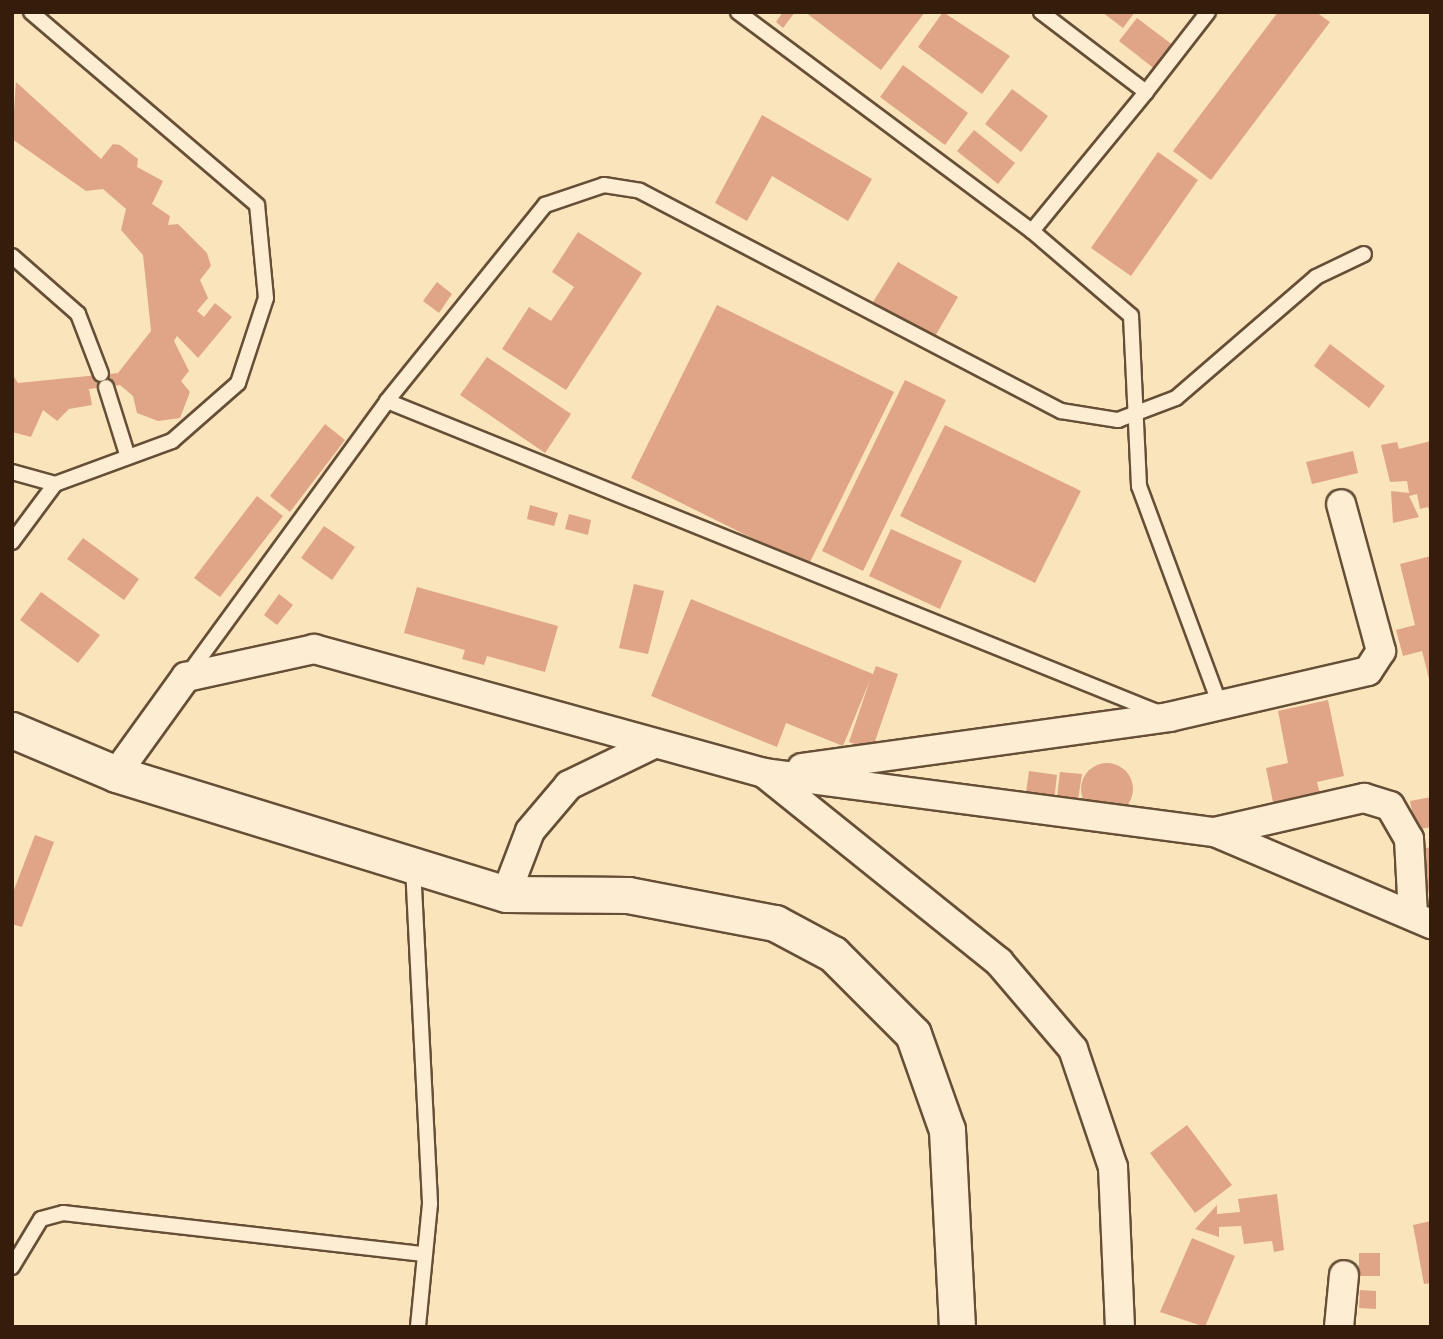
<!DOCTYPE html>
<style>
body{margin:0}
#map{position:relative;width:1443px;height:1339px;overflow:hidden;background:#fae4bc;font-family:"Sorts Mill Goudy",serif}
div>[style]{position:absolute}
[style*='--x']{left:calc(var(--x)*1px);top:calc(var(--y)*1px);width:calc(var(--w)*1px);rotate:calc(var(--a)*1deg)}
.building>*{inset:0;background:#e0a587}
.round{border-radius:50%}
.roads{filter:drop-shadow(2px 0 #664f36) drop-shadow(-2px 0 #664f36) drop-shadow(0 2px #664f36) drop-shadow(0 -2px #664f36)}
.service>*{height:14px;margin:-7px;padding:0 7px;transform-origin:7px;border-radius:7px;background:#fcedd3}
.minor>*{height:28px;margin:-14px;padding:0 14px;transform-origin:14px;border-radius:14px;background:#fcedd3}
.tertiary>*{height:35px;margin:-17.5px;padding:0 17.5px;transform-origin:17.5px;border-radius:17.5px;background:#fcedd3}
span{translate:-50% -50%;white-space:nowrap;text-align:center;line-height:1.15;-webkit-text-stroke:6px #fcedd3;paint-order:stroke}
.frame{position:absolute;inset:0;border:14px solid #341d0a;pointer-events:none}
</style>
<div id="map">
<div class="building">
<i style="clip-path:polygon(783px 12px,795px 12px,783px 28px,776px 22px)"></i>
<i style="clip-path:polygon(805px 12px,925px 12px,881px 70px)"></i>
<i style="clip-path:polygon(943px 12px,1010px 56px,982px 94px,918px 47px)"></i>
<i style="clip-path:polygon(1102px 12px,1135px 12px,1123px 28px)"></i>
<i style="clip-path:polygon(1278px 12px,1316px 12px,1330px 22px,1211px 180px,1173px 151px)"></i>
<i style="clip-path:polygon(1137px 18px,1174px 46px,1156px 70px,1119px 41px)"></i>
<i style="clip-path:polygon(903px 65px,968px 113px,945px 145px,880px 97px)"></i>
<i style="clip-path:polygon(16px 82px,101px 159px,113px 144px,120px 145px,138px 159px,137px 167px,163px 181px,152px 204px,170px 216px,168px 225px,178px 224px,207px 253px,211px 266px,200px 280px,208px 298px,197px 311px,204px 317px,215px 303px,232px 317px,198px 358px,177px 336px,174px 341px,189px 371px,181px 381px,190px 392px,180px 418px,158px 421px,137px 413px,133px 396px,120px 385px,89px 389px,92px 405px,69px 409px,57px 421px,43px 410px,31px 437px,12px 432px,12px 374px,18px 383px,118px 373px,151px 331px,143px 255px,121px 230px,126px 209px,103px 189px,86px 191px,12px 139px)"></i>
<i style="clip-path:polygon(1012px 89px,1048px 116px,1021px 152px,985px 124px)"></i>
<i style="clip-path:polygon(762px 115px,872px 179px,848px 221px,772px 176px,747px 221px,715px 203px)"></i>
<i style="clip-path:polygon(974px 130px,1015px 163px,998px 184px,957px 151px)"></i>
<i style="clip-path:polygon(1158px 152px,1198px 180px,1131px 276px,1091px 248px)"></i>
<i style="clip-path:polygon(578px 232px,642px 273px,566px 390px,502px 349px,529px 307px,551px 321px,574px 287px,552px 272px)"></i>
<i style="clip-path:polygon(898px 262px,958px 297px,934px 338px,873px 302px)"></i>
<i style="clip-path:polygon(437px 282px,452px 294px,439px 313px,423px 301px)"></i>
<i style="clip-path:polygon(717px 305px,894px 392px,808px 566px,631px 478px)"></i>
<i style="clip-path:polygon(1330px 344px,1385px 386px,1369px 408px,1314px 366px)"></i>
<i style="clip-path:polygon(487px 357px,571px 414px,545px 453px,460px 395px)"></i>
<i style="clip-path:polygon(905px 380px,946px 400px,863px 571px,822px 551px)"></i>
<i style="clip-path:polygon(325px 424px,345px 440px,290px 512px,270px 496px)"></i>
<i style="clip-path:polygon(945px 425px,1081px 491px,1035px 583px,900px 516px)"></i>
<i style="clip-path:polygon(1431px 441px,1431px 516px,1428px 507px,1420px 509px,1417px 494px,1409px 496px,1419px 517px,1393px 523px,1391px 491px,1409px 493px,1407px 481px,1390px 482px,1381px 445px,1397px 442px,1399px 449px)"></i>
<i style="clip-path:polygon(1353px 451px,1358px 473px,1312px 484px,1306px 462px)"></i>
<i style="clip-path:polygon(257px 496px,283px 516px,220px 597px,194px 578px)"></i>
<i style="clip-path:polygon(530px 505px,558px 513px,554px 526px,527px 519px)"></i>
<i style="clip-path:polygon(569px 514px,591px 520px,588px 535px,565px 529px)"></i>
<i style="clip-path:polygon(324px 526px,355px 547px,332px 580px,301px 558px)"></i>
<i style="clip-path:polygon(891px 529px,962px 561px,940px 609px,869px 576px)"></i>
<i style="clip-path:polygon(83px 538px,139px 579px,124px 600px,67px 559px)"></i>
<i style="clip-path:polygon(1431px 556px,1431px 682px,1430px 683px,1422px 651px,1403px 656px,1396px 630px,1415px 625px,1400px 564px)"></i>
<i style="clip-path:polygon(634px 584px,664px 591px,648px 654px,619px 648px)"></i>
<i style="clip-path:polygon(417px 587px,558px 626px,545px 672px,487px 656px,484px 665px,462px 659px,465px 650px,404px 633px)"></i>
<i style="clip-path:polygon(41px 592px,100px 635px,78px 663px,20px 620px)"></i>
<i style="clip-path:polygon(279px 594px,293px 605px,277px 625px,264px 615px)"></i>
<i style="clip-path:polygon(691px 599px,873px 674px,876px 666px,898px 674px,872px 750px,849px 742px,870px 680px,843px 746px,786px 723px,777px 747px,651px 696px)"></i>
<i style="clip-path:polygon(1328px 700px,1344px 776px,1317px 782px,1322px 802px,1275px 812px,1266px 768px,1288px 763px,1278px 711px)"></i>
<i class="round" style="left:1081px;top:763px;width:52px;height:52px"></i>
<i style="clip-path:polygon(1029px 771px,1057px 775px,1053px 810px,1024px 807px)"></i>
<i style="clip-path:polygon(1060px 772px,1082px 774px,1078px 800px,1057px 797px)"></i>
<i style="clip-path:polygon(1431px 797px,1431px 827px,1416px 830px,1410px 801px)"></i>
<i style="clip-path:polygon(35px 835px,54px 842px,22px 927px,12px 924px,12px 895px)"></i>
<i style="clip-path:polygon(1431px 847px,1431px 895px,1429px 895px,1421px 849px)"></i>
<i style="clip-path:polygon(1187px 1125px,1232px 1185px,1195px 1213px,1150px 1153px)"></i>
<i style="clip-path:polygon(1277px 1194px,1284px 1250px,1274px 1252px,1272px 1241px,1244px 1244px,1241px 1226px,1219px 1227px,1219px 1237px,1195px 1229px,1217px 1205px,1217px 1214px,1240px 1212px,1238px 1199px)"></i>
<i style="clip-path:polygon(1431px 1221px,1431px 1283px,1424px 1284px,1413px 1225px)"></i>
<i style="clip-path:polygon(1192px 1238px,1235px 1256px,1205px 1327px,1160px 1312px)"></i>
<i style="clip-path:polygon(1359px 1253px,1380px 1253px,1380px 1276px,1359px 1276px)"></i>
<i style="clip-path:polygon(1360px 1290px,1376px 1291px,1376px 1309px,1359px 1308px)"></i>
</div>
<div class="roads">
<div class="service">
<i style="--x:738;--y:12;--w:367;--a:36.7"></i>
<i style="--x:1032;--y:231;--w:130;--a:40.6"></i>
<i style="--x:1131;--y:316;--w:170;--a:87.3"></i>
<i style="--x:1139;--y:486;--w:233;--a:69.7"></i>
<i style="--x:1146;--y:92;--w:101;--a:-52.2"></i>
<i style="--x:1032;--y:231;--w:180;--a:-50.6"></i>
<i style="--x:1146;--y:92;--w:132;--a:-142.7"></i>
<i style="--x:12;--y:256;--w:88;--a:41.3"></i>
<i style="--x:78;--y:314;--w:64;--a:69"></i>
<i style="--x:106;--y:387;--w:73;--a:72.6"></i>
<i style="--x:387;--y:401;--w:836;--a:21.99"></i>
<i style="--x:12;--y:472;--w:45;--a:15.6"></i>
<i style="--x:55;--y:484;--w:125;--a:-20.2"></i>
<i style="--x:172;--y:441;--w:88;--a:-41.3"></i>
<i style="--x:238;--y:383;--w:89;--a:-71.8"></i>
<i style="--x:266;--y:298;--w:93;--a:-95.5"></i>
<i style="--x:257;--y:205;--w:297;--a:-139.5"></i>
<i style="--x:12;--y:542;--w:72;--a:-53.4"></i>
<i style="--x:189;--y:673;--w:336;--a:-53.9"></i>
<i style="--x:387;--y:401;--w:252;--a:-51.1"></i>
<i style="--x:545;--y:205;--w:62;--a:-18.7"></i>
<i style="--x:604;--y:185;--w:36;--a:9"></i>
<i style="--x:640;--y:191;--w:475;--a:27.6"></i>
<i style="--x:1061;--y:411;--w:58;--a:9"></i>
<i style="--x:1118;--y:420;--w:62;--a:-20.8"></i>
<i style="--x:1176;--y:398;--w:185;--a:-40.8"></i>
<i style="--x:1316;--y:277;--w:53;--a:-25.6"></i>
<i style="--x:413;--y:867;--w:337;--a:87.1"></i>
<i style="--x:430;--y:1204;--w:124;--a:95.6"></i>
<i style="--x:12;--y:1267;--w:56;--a:-58.9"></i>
<i style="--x:41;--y:1219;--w:23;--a:-15"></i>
<i style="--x:63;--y:1213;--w:363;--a:6.5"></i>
</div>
<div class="minor">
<i style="--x:802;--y:768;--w:371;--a:-7.9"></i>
<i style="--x:1169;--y:717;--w:204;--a:-13"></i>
<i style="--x:1368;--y:671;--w:24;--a:-57"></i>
<i style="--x:1381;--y:651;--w:152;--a:-105.2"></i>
<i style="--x:764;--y:773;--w:302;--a:38.8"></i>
<i style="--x:999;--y:962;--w:114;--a:49.6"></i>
<i style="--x:1073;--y:1049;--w:125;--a:71.3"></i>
<i style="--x:1113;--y:1167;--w:160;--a:87.5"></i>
<i style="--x:116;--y:774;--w:120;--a:-54.2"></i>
<i style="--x:186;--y:677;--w:131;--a:-12.3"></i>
<i style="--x:314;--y:649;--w:467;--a:15.4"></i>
<i style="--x:764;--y:773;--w:455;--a:7.5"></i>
<i style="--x:1215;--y:832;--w:235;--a:23.1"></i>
<i style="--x:1215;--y:832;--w:153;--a:-12.9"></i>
<i style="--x:1364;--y:798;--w:27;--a:17"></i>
<i style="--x:1390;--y:806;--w:38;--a:60"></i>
<i style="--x:1409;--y:839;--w:77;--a:87"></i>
<i style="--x:506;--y:894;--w:67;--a:-69.1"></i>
<i style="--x:530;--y:831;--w:60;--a:-49.7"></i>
<i style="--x:569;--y:785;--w:94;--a:-25.8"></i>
<i style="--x:1339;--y:1327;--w:52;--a:-84.5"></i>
</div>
<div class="tertiary">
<i style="--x:12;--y:730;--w:113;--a:22.9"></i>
<i style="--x:116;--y:774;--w:408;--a:17.1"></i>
<i style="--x:506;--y:894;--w:122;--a:0.5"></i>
<i style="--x:628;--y:895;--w:150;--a:10.8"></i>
<i style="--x:775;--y:923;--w:66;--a:28.1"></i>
<i style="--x:833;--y:954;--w:113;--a:45"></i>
<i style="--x:913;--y:1034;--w:102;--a:70.5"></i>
<i style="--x:947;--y:1130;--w:197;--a:87.1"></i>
</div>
</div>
<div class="frame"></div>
</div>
